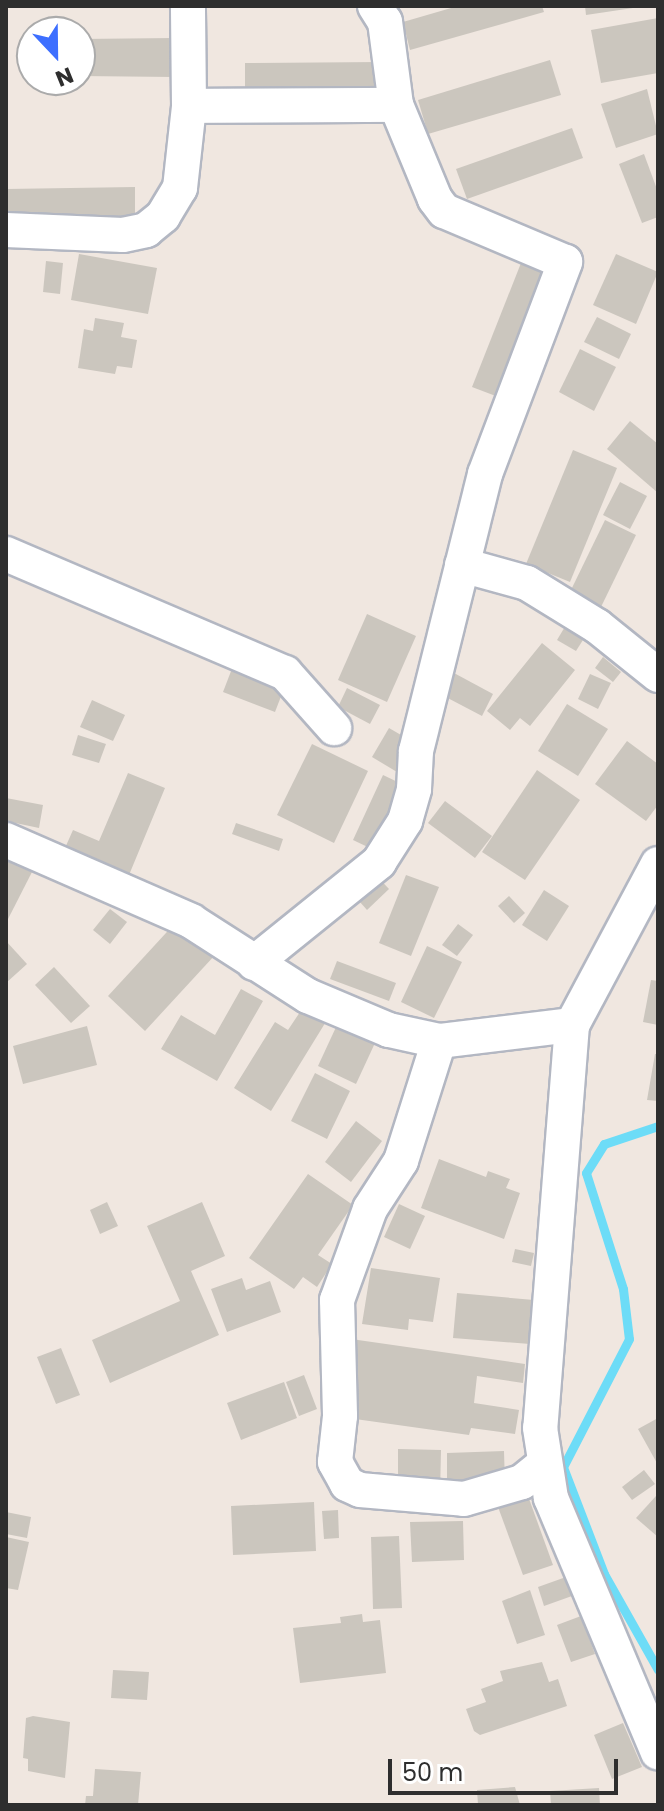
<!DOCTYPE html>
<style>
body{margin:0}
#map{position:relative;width:664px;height:1811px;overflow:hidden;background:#f0e7e0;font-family:Poppins,sans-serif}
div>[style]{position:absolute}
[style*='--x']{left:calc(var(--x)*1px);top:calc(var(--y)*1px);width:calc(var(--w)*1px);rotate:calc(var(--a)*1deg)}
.stream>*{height:9px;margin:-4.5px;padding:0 4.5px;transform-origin:4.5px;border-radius:4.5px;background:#6ddcf7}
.building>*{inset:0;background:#cbc6be}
.roads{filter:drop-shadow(2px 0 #b3b7c2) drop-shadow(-2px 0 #b3b7c2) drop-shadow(0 2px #b3b7c2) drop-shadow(0 -2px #b3b7c2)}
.minor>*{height:34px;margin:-17px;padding:0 17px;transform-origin:17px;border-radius:17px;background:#fff}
span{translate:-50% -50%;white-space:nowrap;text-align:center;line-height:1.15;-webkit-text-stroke:6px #fff;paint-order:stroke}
.frame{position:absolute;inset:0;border:8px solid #2e2e2e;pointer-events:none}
.north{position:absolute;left:16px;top:16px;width:80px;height:80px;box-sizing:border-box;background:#fff;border:2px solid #ababab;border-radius:50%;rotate:158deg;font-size:22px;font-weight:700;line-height:32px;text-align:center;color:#2e2e2e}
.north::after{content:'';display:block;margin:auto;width:28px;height:36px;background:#3d6fff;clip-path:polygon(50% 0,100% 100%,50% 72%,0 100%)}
.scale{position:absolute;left:388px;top:1759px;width:230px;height:36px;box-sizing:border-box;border:4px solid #2e2e2e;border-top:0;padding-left:10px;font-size:24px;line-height:28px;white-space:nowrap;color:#2e2e2e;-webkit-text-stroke:6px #fff;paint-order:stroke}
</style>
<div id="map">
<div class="stream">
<i style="--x:658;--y:1126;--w:57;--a:161.6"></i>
<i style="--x:604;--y:1144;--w:34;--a:122"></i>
<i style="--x:586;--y:1173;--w:122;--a:72.3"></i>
<i style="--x:623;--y:1289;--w:50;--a:83.2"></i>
<i style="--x:629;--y:1339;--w:144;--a:117.3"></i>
<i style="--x:563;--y:1467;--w:115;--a:69"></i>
<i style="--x:604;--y:1574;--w:110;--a:60.6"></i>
</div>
<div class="building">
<i style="clip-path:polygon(458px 6px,542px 6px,544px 12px,410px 50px,403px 22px)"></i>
<i style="clip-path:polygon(585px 6px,633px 6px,633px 8px,586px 15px)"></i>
<i style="clip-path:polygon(658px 18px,658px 73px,601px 83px,591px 30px)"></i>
<i style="clip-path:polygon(174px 38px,174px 77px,80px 76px,80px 39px)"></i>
<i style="clip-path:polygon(23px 40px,32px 40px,32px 76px,24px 76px)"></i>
<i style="clip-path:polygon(550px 60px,561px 95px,428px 134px,418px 100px)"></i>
<i style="clip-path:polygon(380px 62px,380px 91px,245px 93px,245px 63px)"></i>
<i style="clip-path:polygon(647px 89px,658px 134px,616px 148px,601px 104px)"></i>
<i style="clip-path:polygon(572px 128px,583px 158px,467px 199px,456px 169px)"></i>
<i style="clip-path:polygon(644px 154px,658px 192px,658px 217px,642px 223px,619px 164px)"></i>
<i style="clip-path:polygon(135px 187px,135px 217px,6px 218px,6px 189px)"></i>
<i style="clip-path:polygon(79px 254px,157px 268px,148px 314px,71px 300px)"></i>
<i style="clip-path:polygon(616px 254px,658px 272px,636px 324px,593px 305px)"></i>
<i style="clip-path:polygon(46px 261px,63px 263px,60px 294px,43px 292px)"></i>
<i style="clip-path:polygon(521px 263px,550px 274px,501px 398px,472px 387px)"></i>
<i style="clip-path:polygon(597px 317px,631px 334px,619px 359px,584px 342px)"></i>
<i style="clip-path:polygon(95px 318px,124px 323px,121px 337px,137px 340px,132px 368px,117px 366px,115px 374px,78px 368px,84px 329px,93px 331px)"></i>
<i style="clip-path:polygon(580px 349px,616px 367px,594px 411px,559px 392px)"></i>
<i style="clip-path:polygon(630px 421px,658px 444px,658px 493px,607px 449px)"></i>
<i style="clip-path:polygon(573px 450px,617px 468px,570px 582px,526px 564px)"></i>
<i style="clip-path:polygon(620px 482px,647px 496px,630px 529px,603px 515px)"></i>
<i style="clip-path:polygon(605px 520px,636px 535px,601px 607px,570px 592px)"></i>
<i style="clip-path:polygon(367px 614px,416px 636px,387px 702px,338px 680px)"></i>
<i style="clip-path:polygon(569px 620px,588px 632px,576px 651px,557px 640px)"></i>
<i style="clip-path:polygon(542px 643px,575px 670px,530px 726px,520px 718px,510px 730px,487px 711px)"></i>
<i style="clip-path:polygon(603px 657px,621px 672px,613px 682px,595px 668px)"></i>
<i style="clip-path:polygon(233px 666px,285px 686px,275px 712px,223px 692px)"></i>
<i style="clip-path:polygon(454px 673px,493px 694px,482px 716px,442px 695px)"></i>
<i style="clip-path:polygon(590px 674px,611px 683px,598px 709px,578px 699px)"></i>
<i style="clip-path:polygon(347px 688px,380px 705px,370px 724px,338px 707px)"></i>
<i style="clip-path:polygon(92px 700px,125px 715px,113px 741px,80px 727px)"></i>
<i style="clip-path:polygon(567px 704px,608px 729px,578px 776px,538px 751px)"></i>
<i style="clip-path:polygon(389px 728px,413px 742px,397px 772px,372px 757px)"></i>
<i style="clip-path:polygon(78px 735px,106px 744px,99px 763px,72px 755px)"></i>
<i style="clip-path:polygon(627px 741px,658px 764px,658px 805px,646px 821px,595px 784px)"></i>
<i style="clip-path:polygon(312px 744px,368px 771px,334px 843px,277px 815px)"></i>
<i style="clip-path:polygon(537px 770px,580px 800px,525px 880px,482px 852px)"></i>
<i style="clip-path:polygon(128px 773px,165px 788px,129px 875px,65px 848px,73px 830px,99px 841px)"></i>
<i style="clip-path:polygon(383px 775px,404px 785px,374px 850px,353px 840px)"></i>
<i style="clip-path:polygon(6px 798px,43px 805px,39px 828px,6px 821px)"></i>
<i style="clip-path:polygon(445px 801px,492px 836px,475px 858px,428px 823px)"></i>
<i style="clip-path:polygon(236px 823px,283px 839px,279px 851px,232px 834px)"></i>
<i style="clip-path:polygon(6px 859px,32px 872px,6px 923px)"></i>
<i style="clip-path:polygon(374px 873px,389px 889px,367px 910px,352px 893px)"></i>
<i style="clip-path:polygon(406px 875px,439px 887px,411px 956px,379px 943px)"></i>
<i style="clip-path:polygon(544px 890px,569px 906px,547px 941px,522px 925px)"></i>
<i style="clip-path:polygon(509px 896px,525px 913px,514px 923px,498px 906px)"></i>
<i style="clip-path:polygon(110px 909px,127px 922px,110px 944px,93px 930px)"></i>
<i style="clip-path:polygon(177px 921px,215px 955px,145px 1031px,108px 996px)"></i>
<i style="clip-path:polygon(458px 924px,473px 935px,457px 956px,442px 945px)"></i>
<i style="clip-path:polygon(6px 941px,27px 964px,6px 983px)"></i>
<i style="clip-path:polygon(427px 946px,462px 962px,434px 1018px,401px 1002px)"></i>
<i style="clip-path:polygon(337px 961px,396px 983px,389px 1001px,330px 979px)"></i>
<i style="clip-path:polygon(54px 967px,90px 1006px,71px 1023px,35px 985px)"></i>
<i style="clip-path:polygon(651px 980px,658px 981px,658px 1025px,643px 1022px)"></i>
<i style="clip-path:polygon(241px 989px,263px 1001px,217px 1081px,161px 1049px,181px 1015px,215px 1035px)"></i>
<i style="clip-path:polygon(304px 1006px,327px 1020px,271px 1111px,234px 1088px,275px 1022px,288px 1030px)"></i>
<i style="clip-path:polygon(343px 1012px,381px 1030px,356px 1084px,318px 1066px)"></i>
<i style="clip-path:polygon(87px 1026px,97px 1065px,23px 1084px,13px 1046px)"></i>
<i style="clip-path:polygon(655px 1054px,658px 1054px,658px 1101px,647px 1100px)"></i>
<i style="clip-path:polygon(315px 1073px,350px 1091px,327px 1139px,291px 1121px)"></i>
<i style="clip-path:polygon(356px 1121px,382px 1141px,351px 1182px,325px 1162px)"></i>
<i style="clip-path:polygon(439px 1159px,486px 1177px,488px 1171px,510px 1179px,506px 1188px,520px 1193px,504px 1239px,421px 1208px)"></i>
<i style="clip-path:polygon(308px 1174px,353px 1205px,318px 1255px,332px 1264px,317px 1287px,303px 1277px,294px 1289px,249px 1258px)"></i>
<i style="clip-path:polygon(107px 1202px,118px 1226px,100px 1234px,90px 1210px)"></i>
<i style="clip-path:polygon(202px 1202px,225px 1256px,191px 1271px,219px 1335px,110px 1383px,92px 1340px,180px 1301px,147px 1226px)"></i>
<i style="clip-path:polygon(399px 1204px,425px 1216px,410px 1249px,384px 1237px)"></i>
<i style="clip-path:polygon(515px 1249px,534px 1253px,531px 1266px,512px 1262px)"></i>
<i style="clip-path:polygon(371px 1268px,440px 1278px,433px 1322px,409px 1319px,408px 1330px,362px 1324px)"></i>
<i style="clip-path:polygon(242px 1278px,246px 1290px,270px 1281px,281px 1312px,227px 1332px,211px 1289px)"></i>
<i style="clip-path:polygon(457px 1293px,534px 1300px,530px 1344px,453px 1338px)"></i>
<i style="clip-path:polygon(351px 1339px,525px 1364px,523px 1383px,477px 1376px,474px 1403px,519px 1410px,515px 1434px,471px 1428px,469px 1435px,348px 1418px)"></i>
<i style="clip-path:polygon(61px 1348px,80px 1395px,56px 1404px,37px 1357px)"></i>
<i style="clip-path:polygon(304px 1375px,317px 1409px,299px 1416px,286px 1382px)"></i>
<i style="clip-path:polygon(284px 1382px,297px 1418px,241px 1440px,227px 1403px)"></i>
<i style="clip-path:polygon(658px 1418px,658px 1465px,638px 1429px)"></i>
<i style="clip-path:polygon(398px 1449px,441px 1450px,440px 1494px,398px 1479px)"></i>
<i style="clip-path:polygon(504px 1451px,505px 1484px,447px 1485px,447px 1453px)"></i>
<i style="clip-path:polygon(644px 1470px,655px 1484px,632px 1500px,622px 1487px)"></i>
<i style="clip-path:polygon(528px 1496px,553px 1565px,523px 1575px,498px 1507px)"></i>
<i style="clip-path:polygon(656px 1496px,658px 1498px,658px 1537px,636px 1518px)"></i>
<i style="clip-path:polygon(314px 1502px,316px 1551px,233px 1555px,231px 1506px)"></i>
<i style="clip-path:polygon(338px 1510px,339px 1538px,324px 1539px,322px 1511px)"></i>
<i style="clip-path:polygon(6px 1512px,31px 1517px,27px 1538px,6px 1534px)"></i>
<i style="clip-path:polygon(463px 1521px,464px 1560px,412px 1562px,410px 1522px)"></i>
<i style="clip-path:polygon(399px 1536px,402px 1608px,373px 1609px,371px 1537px)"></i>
<i style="clip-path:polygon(6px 1537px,29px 1542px,18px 1590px,6px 1588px)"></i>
<i style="clip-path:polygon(566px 1577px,572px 1596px,544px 1606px,538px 1587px)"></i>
<i style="clip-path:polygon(530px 1590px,545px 1635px,517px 1644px,502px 1601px)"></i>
<i style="clip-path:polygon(362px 1614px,363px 1622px,380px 1620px,386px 1673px,300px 1683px,293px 1628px,341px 1623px,340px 1617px)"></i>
<i style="clip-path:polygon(581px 1616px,595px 1654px,571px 1662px,557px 1625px)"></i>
<i style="clip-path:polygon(542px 1662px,549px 1682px,558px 1679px,567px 1706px,480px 1735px,474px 1731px,466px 1709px,486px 1702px,481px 1689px,503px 1681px,500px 1671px)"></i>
<i style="clip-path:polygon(113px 1670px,149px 1672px,147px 1700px,111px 1698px)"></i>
<i style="clip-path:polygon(33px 1716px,70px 1722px,65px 1778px,28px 1771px,28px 1759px,23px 1758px,26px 1718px)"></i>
<i style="clip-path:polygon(623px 1723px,642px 1767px,612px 1779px,594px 1735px)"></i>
<i style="clip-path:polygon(95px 1769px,141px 1772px,138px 1805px,85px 1805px,86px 1796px,93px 1796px)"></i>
<i style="clip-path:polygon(515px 1787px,520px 1805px,478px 1805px,477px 1790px)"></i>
<i style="clip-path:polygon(599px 1788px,600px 1805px,551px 1805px,550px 1791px)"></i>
</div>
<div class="roads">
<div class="minor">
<i style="--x:189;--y:106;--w:207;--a:-0.3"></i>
<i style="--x:6;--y:230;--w:117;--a:2.4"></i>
<i style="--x:123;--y:235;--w:24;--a:-12"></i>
<i style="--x:146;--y:230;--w:22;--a:-39"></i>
<i style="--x:163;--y:216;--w:33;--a:-59"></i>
<i style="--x:180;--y:188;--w:82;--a:-83.7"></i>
<i style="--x:189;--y:106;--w:100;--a:-90.6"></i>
<i style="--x:6;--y:554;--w:303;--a:23.1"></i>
<i style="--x:285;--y:673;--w:74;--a:48.3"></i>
<i style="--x:462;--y:565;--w:67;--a:15.5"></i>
<i style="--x:527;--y:583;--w:82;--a:31.6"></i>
<i style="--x:597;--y:626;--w:78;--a:38.8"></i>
<i style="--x:6;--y:840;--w:202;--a:23.6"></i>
<i style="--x:191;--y:921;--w:139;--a:32.7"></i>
<i style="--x:308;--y:996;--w:88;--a:22.8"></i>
<i style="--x:389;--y:1030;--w:51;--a:12.4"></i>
<i style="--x:439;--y:1041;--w:134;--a:-6.9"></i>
<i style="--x:658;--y:864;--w:183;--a:118.1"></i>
<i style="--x:572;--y:1025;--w:404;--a:94.5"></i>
<i style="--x:540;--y:1428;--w:71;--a:81.1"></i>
<i style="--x:551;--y:1498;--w:276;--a:67.2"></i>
<i style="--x:254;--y:963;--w:161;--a:-38.9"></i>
<i style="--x:379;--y:862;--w:49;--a:-57.6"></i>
<i style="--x:405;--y:821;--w:33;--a:-74"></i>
<i style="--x:414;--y:789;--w:38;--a:-87"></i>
<i style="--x:416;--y:751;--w:285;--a:-76"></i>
<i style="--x:485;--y:474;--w:227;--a:-69.3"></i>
<i style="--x:565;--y:262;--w:131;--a:-157.1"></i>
<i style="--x:444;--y:211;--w:15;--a:-127"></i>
<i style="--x:435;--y:199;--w:102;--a:-112.5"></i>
<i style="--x:396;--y:105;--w:84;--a:-97.5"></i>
<i style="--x:385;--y:22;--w:19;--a:-122"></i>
<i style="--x:439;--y:1041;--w:126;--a:107.6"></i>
<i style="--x:401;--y:1161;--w:57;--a:122.9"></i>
<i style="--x:370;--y:1209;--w:97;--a:109.9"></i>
<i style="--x:337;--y:1300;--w:116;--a:88.5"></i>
<i style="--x:340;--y:1416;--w:46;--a:96.2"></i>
<i style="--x:335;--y:1462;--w:25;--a:61"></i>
<i style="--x:347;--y:1484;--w:14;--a:25"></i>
<i style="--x:360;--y:1490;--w:104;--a:4.9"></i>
<i style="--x:464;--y:1499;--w:60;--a:-16.3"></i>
<i style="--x:522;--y:1482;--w:27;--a:-39"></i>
</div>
</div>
<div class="frame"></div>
<div class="north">N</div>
<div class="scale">50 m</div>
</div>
